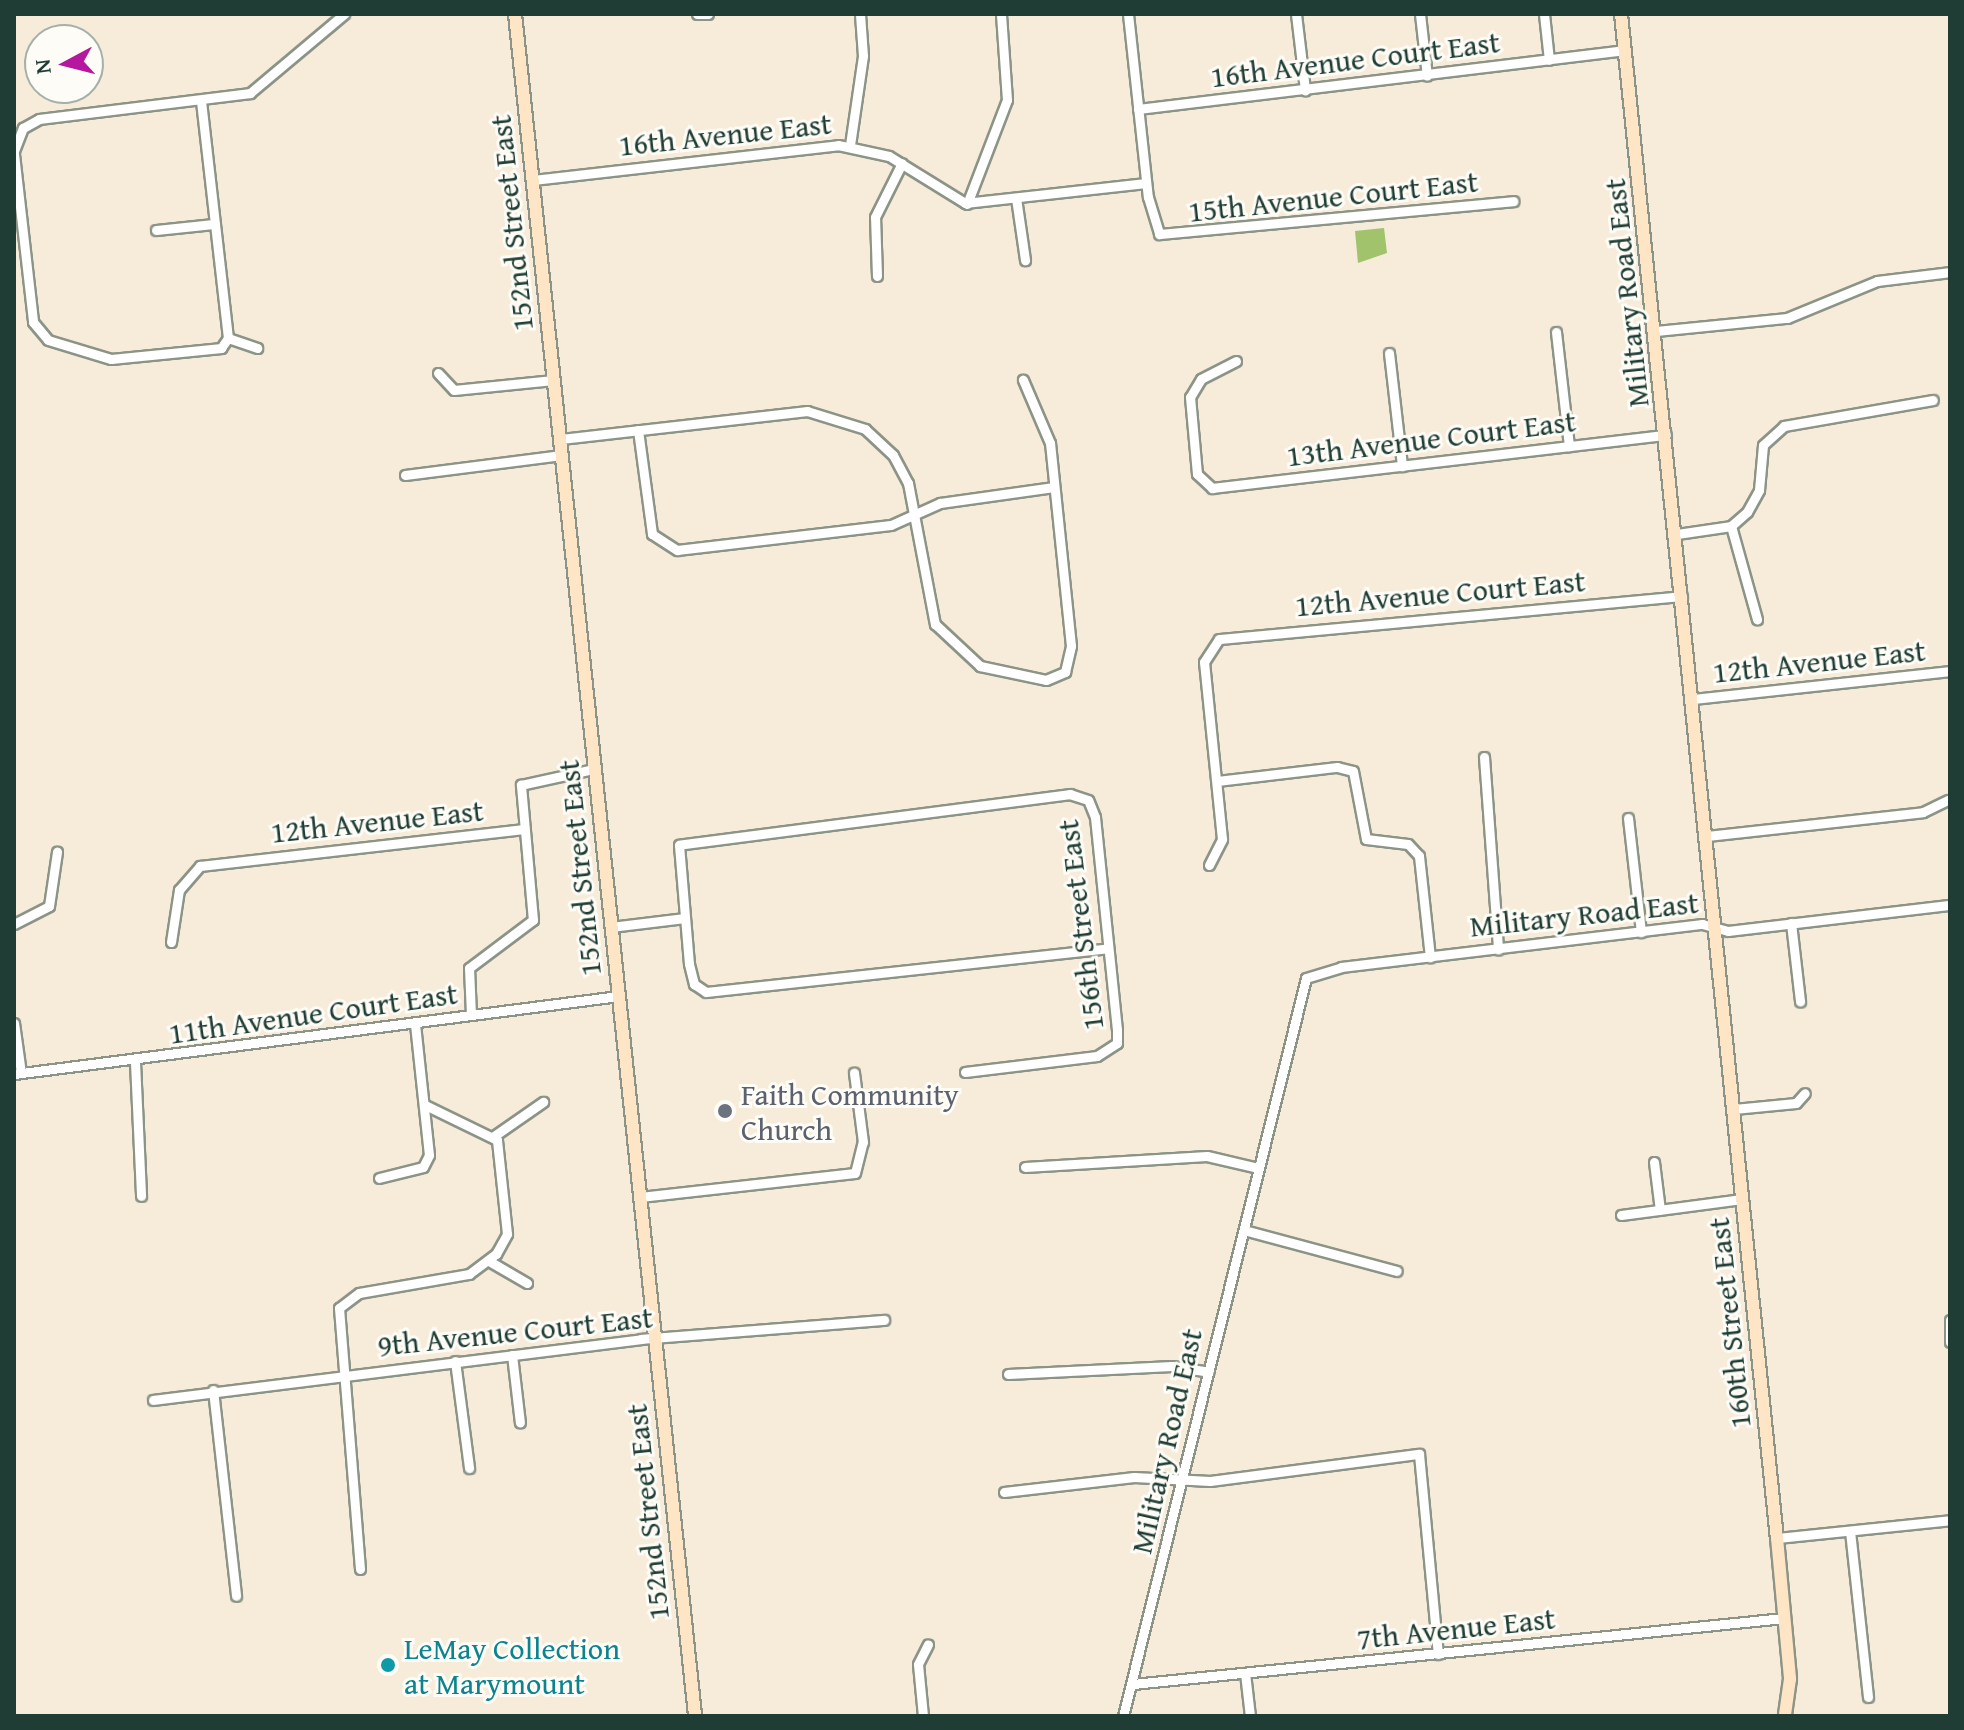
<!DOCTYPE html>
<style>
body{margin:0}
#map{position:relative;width:1964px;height:1730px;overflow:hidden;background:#f7ebd9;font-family:"Gentium Book Plus",serif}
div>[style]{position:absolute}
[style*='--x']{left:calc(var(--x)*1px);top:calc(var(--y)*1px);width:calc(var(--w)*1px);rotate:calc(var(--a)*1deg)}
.green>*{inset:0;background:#a0c36c}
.roads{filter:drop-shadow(2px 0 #8b9486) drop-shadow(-2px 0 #8b9486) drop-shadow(0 2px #8b9486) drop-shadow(0 -2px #8b9486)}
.street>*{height:9px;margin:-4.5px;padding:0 4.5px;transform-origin:4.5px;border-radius:4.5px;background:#fff}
.secondary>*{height:12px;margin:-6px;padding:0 6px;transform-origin:6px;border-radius:6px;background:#fde5c5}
.dots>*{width:22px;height:22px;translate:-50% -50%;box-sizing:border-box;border:4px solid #fdfcf7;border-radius:50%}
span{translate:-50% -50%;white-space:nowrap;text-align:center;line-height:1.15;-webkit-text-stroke:6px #fdfcf7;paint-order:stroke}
.street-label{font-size:30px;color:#1f3d34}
.worship-label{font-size:30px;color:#5b616d}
.left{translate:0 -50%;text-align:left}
.culture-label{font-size:30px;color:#0d838f}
.frame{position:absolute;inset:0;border:16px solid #1f3d34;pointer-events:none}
.north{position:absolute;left:24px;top:24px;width:80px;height:80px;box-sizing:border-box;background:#fdfcf7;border:2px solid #a4b0a9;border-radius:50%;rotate:263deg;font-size:22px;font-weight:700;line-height:32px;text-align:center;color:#1f3d34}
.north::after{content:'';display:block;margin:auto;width:28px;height:36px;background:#b5179e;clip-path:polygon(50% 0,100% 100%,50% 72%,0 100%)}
</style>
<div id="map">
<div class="green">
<i style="clip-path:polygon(1384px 228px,1387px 253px,1358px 263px,1355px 231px)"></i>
</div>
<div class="roads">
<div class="street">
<i style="--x:697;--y:14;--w:11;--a:0"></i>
<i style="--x:1128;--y:14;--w:184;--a:83.8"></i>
<i style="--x:1148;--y:197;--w:39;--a:73"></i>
<i style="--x:1159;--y:234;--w:356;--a:-5.3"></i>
<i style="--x:1296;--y:14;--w:77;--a:83.2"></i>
<i style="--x:1420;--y:14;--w:62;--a:83.6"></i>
<i style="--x:1544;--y:14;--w:46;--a:83.8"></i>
<i style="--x:201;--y:101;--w:239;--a:83.5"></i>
<i style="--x:1138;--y:109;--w:491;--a:-6.9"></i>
<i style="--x:850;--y:145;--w:90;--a:-81.7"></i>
<i style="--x:863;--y:56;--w:42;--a:-94.1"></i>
<i style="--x:14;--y:151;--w:25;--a:-69"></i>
<i style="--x:23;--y:128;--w:18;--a:-29"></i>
<i style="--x:39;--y:119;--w:213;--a:-7"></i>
<i style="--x:250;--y:93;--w:123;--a:-40"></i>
<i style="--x:14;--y:154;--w:169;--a:83.5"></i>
<i style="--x:33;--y:322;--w:23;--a:50"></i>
<i style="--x:48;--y:340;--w:66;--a:16.8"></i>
<i style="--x:111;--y:359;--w:111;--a:-5.7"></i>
<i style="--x:221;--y:348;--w:12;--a:-55"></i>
<i style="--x:533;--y:180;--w:307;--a:-6.5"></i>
<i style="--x:838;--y:145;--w:52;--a:12.2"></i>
<i style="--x:889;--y:156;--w:89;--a:31.7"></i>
<i style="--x:965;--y:203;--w:182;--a:-6.3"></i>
<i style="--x:1016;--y:198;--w:63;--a:81.7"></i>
<i style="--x:967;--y:204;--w:111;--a:-69"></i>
<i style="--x:1007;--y:100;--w:86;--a:-94"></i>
<i style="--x:156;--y:230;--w:58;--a:-5.9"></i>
<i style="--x:877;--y:276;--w:59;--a:-91.9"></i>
<i style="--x:875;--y:217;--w:60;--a:-63.4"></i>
<i style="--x:1656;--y:331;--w:132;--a:-5.7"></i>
<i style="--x:1787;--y:318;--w:97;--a:-22.3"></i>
<i style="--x:1877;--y:281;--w:74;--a:-7"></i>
<i style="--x:1556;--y:332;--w:115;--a:83.5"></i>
<i style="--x:228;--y:338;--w:31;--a:19"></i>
<i style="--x:1389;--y:353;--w:114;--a:83.4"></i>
<i style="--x:1236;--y:361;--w:39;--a:153"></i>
<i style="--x:1201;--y:379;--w:21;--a:121"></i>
<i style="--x:1190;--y:397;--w:77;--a:84.8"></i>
<i style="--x:1197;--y:474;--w:21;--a:43"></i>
<i style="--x:1212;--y:488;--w:457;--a:-6.7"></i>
<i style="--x:438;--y:373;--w:23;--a:47"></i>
<i style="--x:454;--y:390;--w:100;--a:-5.7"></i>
<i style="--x:638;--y:430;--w:105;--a:82.3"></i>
<i style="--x:652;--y:534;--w:30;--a:33"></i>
<i style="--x:677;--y:550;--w:215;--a:-6.7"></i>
<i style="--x:891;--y:525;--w:54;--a:-24.2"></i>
<i style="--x:940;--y:503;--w:115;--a:-8"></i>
<i style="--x:561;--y:439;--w:248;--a:-6.5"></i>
<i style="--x:807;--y:411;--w:61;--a:17.2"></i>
<i style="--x:865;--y:429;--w:38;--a:43"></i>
<i style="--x:893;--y:455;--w:32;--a:62"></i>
<i style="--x:908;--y:483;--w:144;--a:79.2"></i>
<i style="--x:935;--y:624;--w:62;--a:43"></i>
<i style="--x:980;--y:666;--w:67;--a:12"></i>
<i style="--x:1046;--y:680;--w:21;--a:-23"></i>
<i style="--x:1065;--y:672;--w:27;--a:-77"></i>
<i style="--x:1071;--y:646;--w:204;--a:-95.9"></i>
<i style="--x:1050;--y:443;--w:69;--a:-113.2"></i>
<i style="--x:405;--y:475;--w:158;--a:-7.3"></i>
<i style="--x:1731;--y:526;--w:97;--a:74.4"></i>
<i style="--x:1677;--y:534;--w:55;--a:-8.4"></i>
<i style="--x:1731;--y:526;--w:21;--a:-41"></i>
<i style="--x:1747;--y:512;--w:25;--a:-61"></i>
<i style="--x:1759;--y:490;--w:45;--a:-84.9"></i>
<i style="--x:1763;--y:445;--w:28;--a:-42"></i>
<i style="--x:1784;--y:426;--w:151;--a:-9.9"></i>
<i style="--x:1693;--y:699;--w:259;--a:-6.2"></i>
<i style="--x:1484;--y:757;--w:193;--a:85.8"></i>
<i style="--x:1217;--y:781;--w:121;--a:-6.7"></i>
<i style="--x:1337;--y:767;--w:16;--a:14"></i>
<i style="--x:1353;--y:771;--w:69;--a:79.2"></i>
<i style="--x:1366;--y:839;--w:42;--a:6.8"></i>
<i style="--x:1408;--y:844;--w:16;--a:47"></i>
<i style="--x:1419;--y:856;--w:102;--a:83.8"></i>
<i style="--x:1628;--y:818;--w:115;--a:83.5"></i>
<i style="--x:1707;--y:836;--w:217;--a:-6.3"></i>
<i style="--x:1923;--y:812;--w:28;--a:-26"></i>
<i style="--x:1209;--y:865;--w:29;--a:-63"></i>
<i style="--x:1222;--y:839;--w:178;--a:-95.8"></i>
<i style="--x:1204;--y:662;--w:27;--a:-57"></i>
<i style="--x:1219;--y:639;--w:465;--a:-5.3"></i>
<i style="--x:1791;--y:923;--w:79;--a:83.4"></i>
<i style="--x:14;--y:924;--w:39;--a:-27"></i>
<i style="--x:49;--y:906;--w:55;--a:-81.6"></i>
<i style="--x:611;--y:927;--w:74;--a:-7"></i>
<i style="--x:171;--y:942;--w:53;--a:-81.3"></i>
<i style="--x:179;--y:890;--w:32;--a:-49"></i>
<i style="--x:200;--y:866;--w:326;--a:-6.5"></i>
<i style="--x:471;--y:1015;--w:47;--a:-92.4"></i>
<i style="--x:469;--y:968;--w:80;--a:-36.9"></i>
<i style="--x:533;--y:920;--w:136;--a:-95.1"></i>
<i style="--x:521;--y:785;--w:75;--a:-12.4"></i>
<i style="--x:14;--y:1023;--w:50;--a:82"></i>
<i style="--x:135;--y:1062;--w:134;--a:87.4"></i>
<i style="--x:965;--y:1072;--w:133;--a:-6.9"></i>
<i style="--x:1097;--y:1056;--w:24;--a:-33"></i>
<i style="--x:1117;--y:1043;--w:13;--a:-90"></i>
<i style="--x:1117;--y:1030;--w:214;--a:-95.9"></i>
<i style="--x:1095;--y:817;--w:18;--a:-112"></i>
<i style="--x:1088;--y:800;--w:19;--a:-162"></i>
<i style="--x:1070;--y:794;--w:394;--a:172.6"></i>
<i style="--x:679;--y:845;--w:119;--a:85.2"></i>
<i style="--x:689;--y:964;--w:21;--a:76"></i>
<i style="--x:694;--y:984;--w:14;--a:34"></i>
<i style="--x:706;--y:992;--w:404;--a:-6.2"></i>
<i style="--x:14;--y:1074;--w:610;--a:-7.35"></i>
<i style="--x:1734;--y:1109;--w:62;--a:-5.5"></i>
<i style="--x:1796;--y:1103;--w:13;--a:-48"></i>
<i style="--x:494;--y:1136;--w:60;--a:-34.8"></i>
<i style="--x:1654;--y:1162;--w:48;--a:82.9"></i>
<i style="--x:1025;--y:1167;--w:182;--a:-3.5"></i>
<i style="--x:1207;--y:1156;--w:52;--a:13.2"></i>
<i style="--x:379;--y:1178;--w:45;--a:-14"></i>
<i style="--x:423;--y:1167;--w:13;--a:-63"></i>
<i style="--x:429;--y:1155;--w:132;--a:-96.1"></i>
<i style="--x:640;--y:1197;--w:216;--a:-6.4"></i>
<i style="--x:855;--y:1173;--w:32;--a:-76"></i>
<i style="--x:863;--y:1142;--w:70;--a:-97.4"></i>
<i style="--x:1621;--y:1215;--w:122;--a:-7.5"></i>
<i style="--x:1244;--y:1230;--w:158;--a:15"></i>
<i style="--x:489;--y:1261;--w:44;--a:30.1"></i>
<i style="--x:1950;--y:1320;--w:22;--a:90"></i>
<i style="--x:512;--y:1355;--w:68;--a:83.3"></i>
<i style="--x:455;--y:1361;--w:108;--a:82.5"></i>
<i style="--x:1008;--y:1374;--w:164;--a:-2.8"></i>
<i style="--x:1172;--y:1366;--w:37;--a:9"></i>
<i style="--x:213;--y:1390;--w:207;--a:83.6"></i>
<i style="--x:153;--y:1400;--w:492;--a:-7.1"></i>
<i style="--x:641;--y:1339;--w:244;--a:-4.5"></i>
<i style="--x:1004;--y:1492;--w:131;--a:-6.6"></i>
<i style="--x:1134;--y:1477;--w:76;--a:3"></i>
<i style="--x:1210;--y:1481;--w:211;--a:-7.4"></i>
<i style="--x:1419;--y:1454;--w:201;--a:84.6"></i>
<i style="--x:1850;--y:1531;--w:167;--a:83.8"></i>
<i style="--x:1777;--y:1538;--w:174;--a:-5.9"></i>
<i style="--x:360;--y:1569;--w:262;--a:-94.6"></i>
<i style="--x:339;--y:1308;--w:25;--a:-37"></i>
<i style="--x:359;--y:1293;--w:112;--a:-9.8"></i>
<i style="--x:469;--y:1274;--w:34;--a:-37"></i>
<i style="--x:496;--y:1254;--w:23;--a:-61"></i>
<i style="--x:507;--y:1234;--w:95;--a:-96.1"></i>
<i style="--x:497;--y:1140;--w:80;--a:-154.1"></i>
<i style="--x:1245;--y:1673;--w:43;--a:83.4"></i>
<i style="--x:1133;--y:1684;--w:654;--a:-5.79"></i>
<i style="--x:923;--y:1716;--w:52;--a:-95.5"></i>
<i style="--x:918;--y:1664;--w:22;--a:-63"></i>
<i style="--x:1123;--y:1716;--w:760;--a:-76.07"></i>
<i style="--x:1306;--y:978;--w:37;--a:-17"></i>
<i style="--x:1341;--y:967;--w:364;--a:-6.8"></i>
<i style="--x:1702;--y:924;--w:27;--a:15"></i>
<i style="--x:1728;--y:931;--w:224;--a:-6.7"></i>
</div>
<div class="secondary">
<i style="--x:515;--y:14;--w:1711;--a:83.96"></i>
<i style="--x:1621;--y:14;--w:1532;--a:84.16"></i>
<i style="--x:1777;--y:1538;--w:142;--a:84.7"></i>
<i style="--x:1790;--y:1679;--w:37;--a:98"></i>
</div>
</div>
<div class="dots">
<i style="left:725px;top:1111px;background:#6b7280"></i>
<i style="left:388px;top:1665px;background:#0f9aa8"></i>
</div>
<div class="street-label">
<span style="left:1355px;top:59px;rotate:-7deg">16th Avenue Court East</span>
<span style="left:725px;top:134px;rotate:-6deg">16th Avenue East</span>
<span style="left:1333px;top:196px;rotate:-6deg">15th Avenue Court East</span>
<span style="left:511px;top:223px;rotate:-96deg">152nd Street East</span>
<span style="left:1626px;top:293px;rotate:-96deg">Military Road East</span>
<span style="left:1431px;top:438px;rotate:-7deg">13th Avenue Court East</span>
<span style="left:1440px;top:593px;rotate:-5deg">12th Avenue Court East</span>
<span style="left:1819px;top:661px;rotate:-6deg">12th Avenue East</span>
<span style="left:377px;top:821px;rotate:-6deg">12th Avenue East</span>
<span style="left:579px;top:868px;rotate:-96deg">152nd Street East</span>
<span style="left:1584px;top:914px;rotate:-6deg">Military Road East</span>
<span style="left:1080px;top:925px;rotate:-97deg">156th Street East</span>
<span style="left:313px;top:1013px;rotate:-8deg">11th Avenue Court East</span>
<span style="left:1729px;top:1323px;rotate:-96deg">160th Street East</span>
<span style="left:515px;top:1331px;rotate:-6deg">9th Avenue Court East</span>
<span style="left:1166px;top:1441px;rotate:-77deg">Military Road East</span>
<span style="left:647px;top:1512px;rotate:-96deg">152nd Street East</span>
<span style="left:1456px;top:1628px;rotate:-6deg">7th Avenue East</span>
</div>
<div class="worship-label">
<span class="left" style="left:741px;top:1111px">Faith Community<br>Church</span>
</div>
<div class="culture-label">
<span class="left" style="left:404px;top:1665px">LeMay Collection<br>at Marymount</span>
</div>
<div class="frame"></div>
<div class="north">N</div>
</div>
